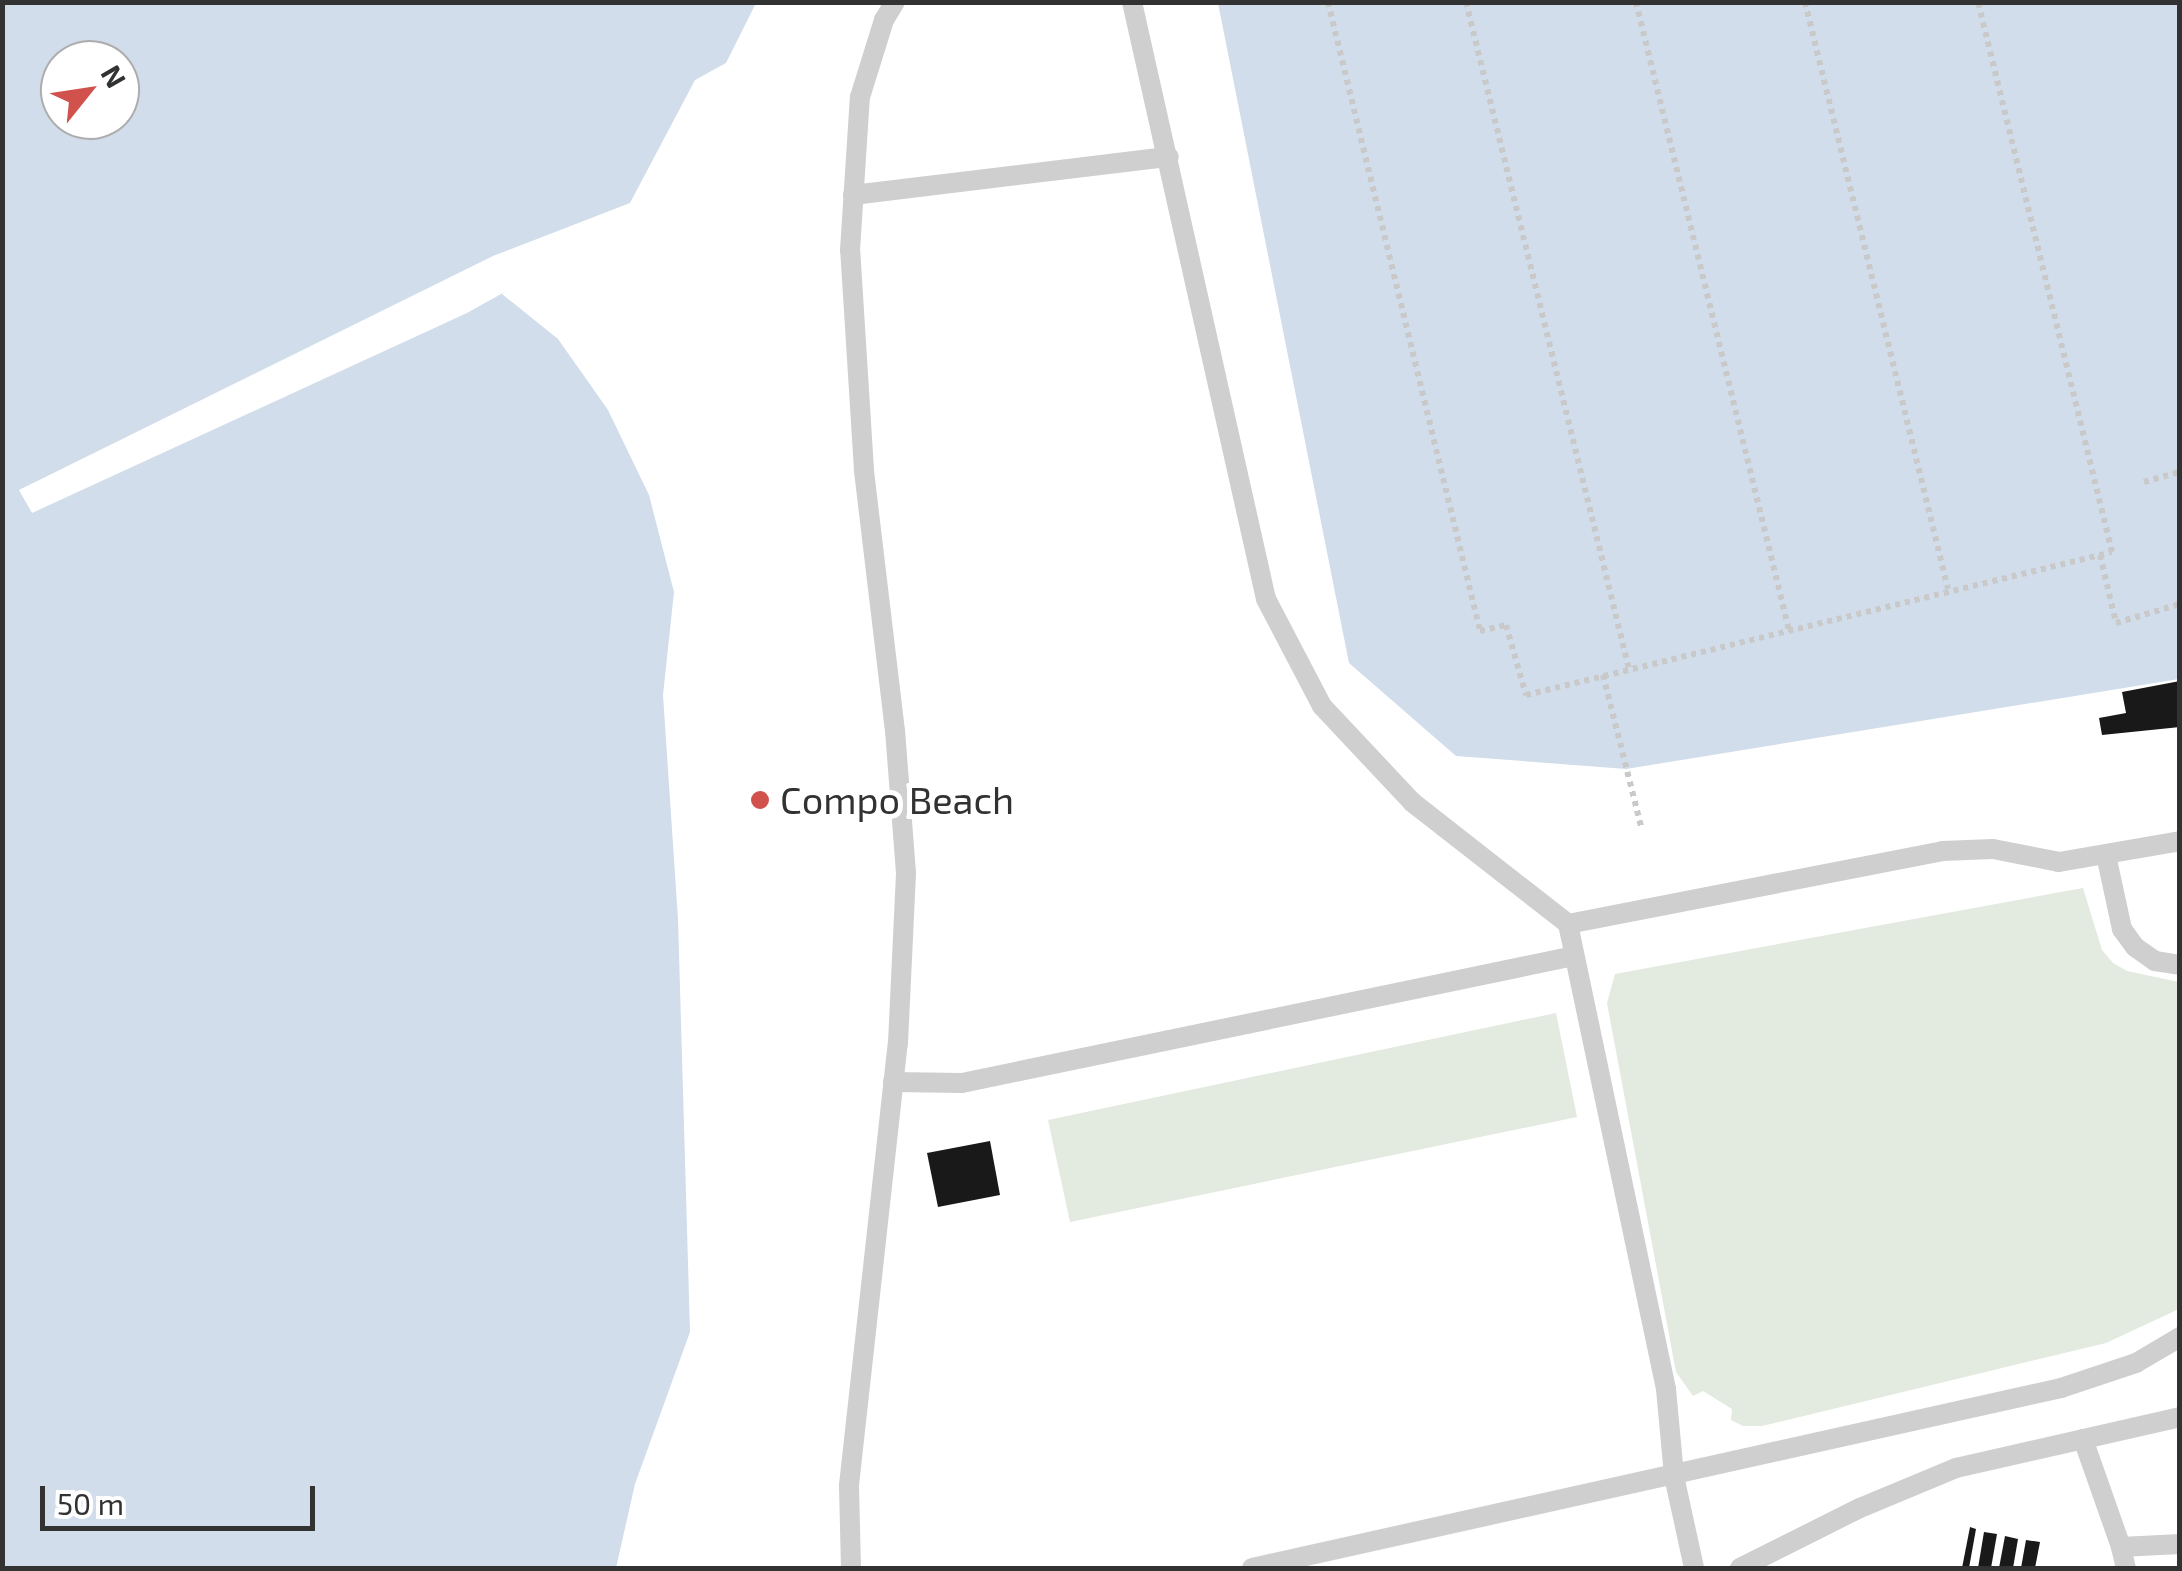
<!DOCTYPE html>
<style>
body{margin:0}
#map{position:relative;width:2182px;height:1571px;overflow:hidden;background:#fff;font-family:"Exo 2",sans-serif}
div>[style]{position:absolute}
[style*='--x']{left:calc(var(--x)*1px);top:calc(var(--y)*1px);width:calc(var(--w)*1px);rotate:calc(var(--a)*1deg)}
.green>*{inset:0;background:#e3eadf}
.water>*{inset:0;background:#d1ddea}
.pier>*{inset:0;background:#fff}
.building>*{inset:0;background:#191919}
.path>*{height:6px;margin-top:-3px;transform-origin:0;background:repeating-linear-gradient(90deg,#c9c9c9 0 5px,transparent 0 10px)}
.service>*{height:20px;margin:-10px;padding:0 10px;transform-origin:10px;border-radius:10px;background:#cfcfcf}
.dots>*{width:28px;height:28px;translate:-50% -50%;box-sizing:border-box;border:5px solid #fff;border-radius:50%}
span{translate:-50% -50%;white-space:nowrap;text-align:center;line-height:1.15;-webkit-text-stroke:10px #fff;paint-order:stroke}
.poi-label{font-size:38px;color:#323232}
.left{translate:0 -50%;text-align:left}
.frame{position:absolute;inset:0;border:5px solid #323232;pointer-events:none}
.north{position:absolute;left:40px;top:40px;width:100px;height:100px;box-sizing:border-box;background:#fff;border:2px solid #adadad;border-radius:50%;rotate:60deg;font-size:28px;font-weight:700;line-height:40px;text-align:center;color:#323232}
.north::after{content:'';display:block;margin:auto;width:35px;height:45px;background:#d1514c;clip-path:polygon(50% 0,100% 100%,50% 72%,0 100%)}
.scale{position:absolute;left:40px;top:1486px;width:275px;height:45px;box-sizing:border-box;border:5px solid #323232;border-top:0;padding-left:12px;font-size:30px;line-height:35px;white-space:nowrap;color:#323232;-webkit-text-stroke:8px #fff;paint-order:stroke}
</style>
<div id="map">
<div class="green">
<i style="clip-path:polygon(2083px 888px,2102px 950px,2113px 963px,2127px 971px,2179px 982px,2179px 1309px,2106px 1343px,1762px 1426px,1743px 1426px,1731px 1420px,1732px 1409px,1703px 1391px,1693px 1396px,1676px 1372px,1607px 1003px,1615px 974px)"></i>
<i style="clip-path:polygon(1556px 1013px,1577px 1117px,1070px 1222px,1048px 1120px)"></i>
</div>
<div class="water">
<i style="clip-path:polygon(evenodd,3px 3px,756px 3px,726px 63px,695px 80px,630px 203px,502px 294px,558px 339px,608px 410px,649px 495px,674px 592px,663px 695px,678px 919px,690px 1332px,635px 1484px,616px 1568px,3px 1568px,3px 3px,60px 60px,120px 60px,120px 120px,60px 120px,60px 60px)"></i>
<i style="clip-path:polygon(1218px 3px,2179px 3px,2179px 679px,1626px 769px,1456px 756px,1349px 663px)"></i>
</div>
<div class="pier">
<i style="clip-path:polygon(630px 203px,630px 209px,544px 270px,467px 313px,32px 513px,19px 490px,493px 256px)"></i>
</div>
<div class="building">
<i style="clip-path:polygon(2180px 681px,2180px 727px,2102px 735px,2099px 718px,2126px 713px,2122px 692px)"></i>
<i style="clip-path:polygon(990px 1141px,1000px 1195px,938px 1207px,927px 1153px)"></i>
<i style="clip-path:polygon(1970px 1527px,1976px 1529px,1969px 1568px,1962px 1568px)"></i>
<i style="clip-path:polygon(1984px 1532px,1997px 1534px,1991px 1568px,1978px 1568px)"></i>
<i style="clip-path:polygon(2005px 1536px,2018px 1539px,2013px 1568px,1999px 1568px)"></i>
<i style="clip-path:polygon(2026px 1540px,2040px 1542px,2035px 1568px,2021px 1568px)"></i>
</div>
<div class="path">
<i style="--x:1328;--y:2;--w:647;--a:76.41"></i>
<i style="--x:1480;--y:631;--w:27;--a:-13"></i>
<i style="--x:1506;--y:625;--w:73;--a:74.1"></i>
<i style="--x:1526;--y:695;--w:603;--a:-13.71"></i>
<i style="--x:2112;--y:552;--w:566;--a:-103.69"></i>
<i style="--x:1466;--y:2;--w:687;--a:76.27"></i>
<i style="--x:1636;--y:2;--w:646;--a:76.31"></i>
<i style="--x:1805;--y:2;--w:604;--a:76.31"></i>
<i style="--x:2144;--y:482;--w:37;--a:-16"></i>
<i style="--x:2100;--y:555;--w:70;--a:76.8"></i>
<i style="--x:2116;--y:623;--w:67;--a:-16.5"></i>
<i style="--x:1603;--y:675;--w:156;--a:75.9"></i>
</div>
<div class="service">
<i style="--x:1132;--y:2;--w:612;--a:77.35"></i>
<i style="--x:1266;--y:599;--w:121;--a:62.4"></i>
<i style="--x:1322;--y:706;--w:132;--a:46.8"></i>
<i style="--x:1412;--y:802;--w:198;--a:38"></i>
<i style="--x:1568;--y:924;--w:475;--a:78.1"></i>
<i style="--x:1666;--y:1389;--w:87;--a:84.7"></i>
<i style="--x:1674;--y:1476;--w:94;--a:77.7"></i>
<i style="--x:853;--y:195;--w:318;--a:-6.9"></i>
<i style="--x:2106;--y:855;--w:76;--a:77.8"></i>
<i style="--x:2122;--y:929;--w:22;--a:54"></i>
<i style="--x:2135;--y:947;--w:24;--a:35"></i>
<i style="--x:2155;--y:961;--w:25;--a:9"></i>
<i style="--x:1568;--y:924;--w:381;--a:-11"></i>
<i style="--x:1942;--y:851;--w:51;--a:-2.2"></i>
<i style="--x:1993;--y:849;--w:67;--a:11.1"></i>
<i style="--x:2059;--y:862;--w:123;--a:-9.8"></i>
<i style="--x:893;--y:1082;--w:69;--a:0.8"></i>
<i style="--x:962;--y:1083;--w:625;--a:-11.72"></i>
<i style="--x:2083;--y:1439;--w:114;--a:70.6"></i>
<i style="--x:2121;--y:1547;--w:59;--a:-2.9"></i>
<i style="--x:2121;--y:1547;--w:22;--a:77"></i>
<i style="--x:851;--y:1568;--w:83;--a:-91.4"></i>
<i style="--x:849;--y:1485;--w:445;--a:-83.7"></i>
<i style="--x:898;--y:1043;--w:170;--a:-87.3"></i>
<i style="--x:906;--y:873;--w:142;--a:-94.4"></i>
<i style="--x:895;--y:731;--w:263;--a:-96.8"></i>
<i style="--x:864;--y:470;--w:220;--a:-93.6"></i>
<i style="--x:850;--y:250;--w:153;--a:-86.3"></i>
<i style="--x:860;--y:97;--w:81;--a:-72.7"></i>
<i style="--x:884;--y:20;--w:21;--a:-59"></i>
<i style="--x:1252;--y:1568;--w:829;--a:-12.54"></i>
<i style="--x:2061;--y:1388;--w:79;--a:-18.4"></i>
<i style="--x:2136;--y:1363;--w:51;--a:-30.6"></i>
<i style="--x:1740;--y:1568;--w:134;--a:-26.6"></i>
<i style="--x:1860;--y:1508;--w:104;--a:-22.6"></i>
<i style="--x:1956;--y:1468;--w:230;--a:-12.8"></i>
</div>
<div class="dots">
<i style="left:760px;top:800px;background:#d1514c"></i>
</div>
<div class="poi-label">
<span class="left" style="left:780px;top:800px">Compo Beach</span>
</div>
<div class="frame"></div>
<div class="north">N</div>
<div class="scale">50 m</div>
</div>
